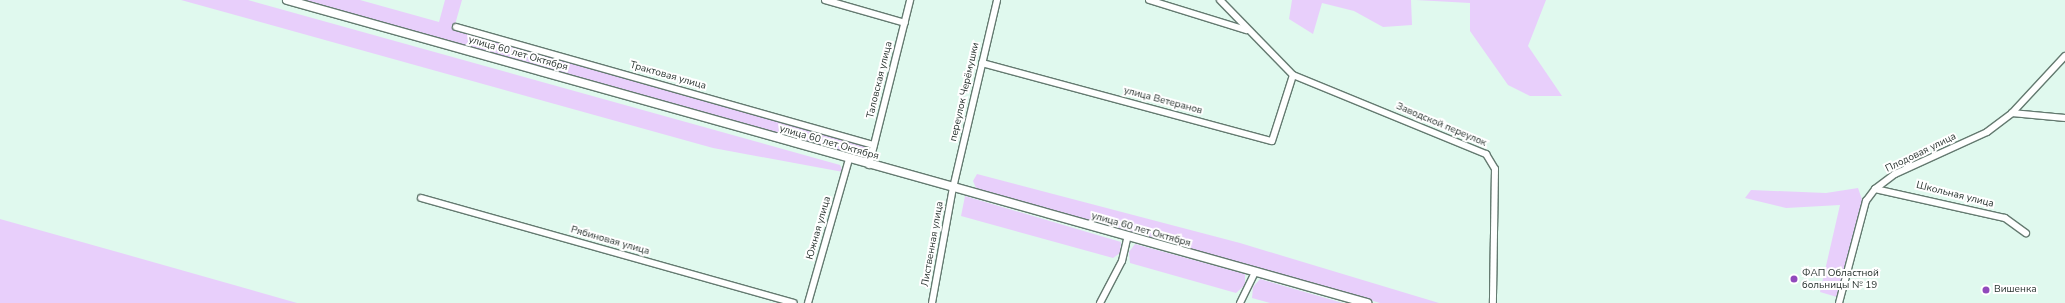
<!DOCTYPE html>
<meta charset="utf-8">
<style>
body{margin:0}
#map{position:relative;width:2065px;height:303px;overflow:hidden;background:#e0f9ee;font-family:"Nunito Sans",sans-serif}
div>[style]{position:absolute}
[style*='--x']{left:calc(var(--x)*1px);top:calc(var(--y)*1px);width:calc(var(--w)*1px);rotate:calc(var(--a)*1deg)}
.green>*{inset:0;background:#e8cffb}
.roads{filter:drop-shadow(1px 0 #647a70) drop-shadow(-1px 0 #647a70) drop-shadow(0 1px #647a70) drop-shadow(0 -1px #647a70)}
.minor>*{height:6px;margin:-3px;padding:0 3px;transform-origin:3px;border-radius:3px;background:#fff}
.tertiary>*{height:8px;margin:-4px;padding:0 4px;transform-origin:4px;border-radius:4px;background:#fff}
.dots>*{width:11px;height:11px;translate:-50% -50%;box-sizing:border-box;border:2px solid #fff;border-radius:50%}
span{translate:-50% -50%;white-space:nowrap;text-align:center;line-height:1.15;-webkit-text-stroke:4px #fff;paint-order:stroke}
.street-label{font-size:10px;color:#2a3430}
.poi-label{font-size:10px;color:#2a3430}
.left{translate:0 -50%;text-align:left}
</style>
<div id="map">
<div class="green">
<i style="clip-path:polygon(181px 0,248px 0,840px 165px,843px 172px,713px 148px)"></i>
<i style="clip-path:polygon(302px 0,360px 0,439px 22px,445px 0,462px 0,454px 28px,780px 119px,872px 148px,873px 156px,866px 159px)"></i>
<i style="clip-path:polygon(1292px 0,1411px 0,1412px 25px,1383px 27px,1354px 11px,1322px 3px,1313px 34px,1289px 19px)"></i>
<i style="clip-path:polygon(1416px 0,1546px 0,1528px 46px,1562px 96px,1530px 96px,1508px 85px,1470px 31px,1470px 3px)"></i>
<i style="clip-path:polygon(977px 174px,1240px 243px,1439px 303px,1380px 303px,976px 188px,973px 181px)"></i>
<i style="clip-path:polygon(1858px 188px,1864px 205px,1837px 297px,1820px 292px,1840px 205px,1786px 208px,1745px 198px,1751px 190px,1826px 193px)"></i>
<i style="clip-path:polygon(965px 196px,1121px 242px,1120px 253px,1113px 258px,961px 216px)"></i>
<i style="clip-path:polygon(0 219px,121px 253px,297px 303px,0 303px)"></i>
<i style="clip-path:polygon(1135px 244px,1245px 274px,1245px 285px,1236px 293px,1130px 263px,1129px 252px)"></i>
<i style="clip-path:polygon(1260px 279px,1343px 303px,1270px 303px,1252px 298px,1253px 287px)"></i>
</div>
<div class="roads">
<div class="minor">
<i style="--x:825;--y:0;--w:83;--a:16"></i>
<i style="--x:1149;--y:0;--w:102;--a:17.2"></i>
<i style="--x:1220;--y:0;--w:105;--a:45.8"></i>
<i style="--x:1293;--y:75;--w:209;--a:22.3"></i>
<i style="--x:1486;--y:154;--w:17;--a:59"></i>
<i style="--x:1495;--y:169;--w:134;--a:90.9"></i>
<i style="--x:456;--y:27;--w:434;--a:15.8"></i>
<i style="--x:982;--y:63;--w:300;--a:15.1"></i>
<i style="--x:1272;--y:141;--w:69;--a:-72.3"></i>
<i style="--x:2012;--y:113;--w:53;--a:5.4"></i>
<i style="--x:869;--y:165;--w:170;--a:-76"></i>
<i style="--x:1875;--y:189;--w:133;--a:12.6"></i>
<i style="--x:2005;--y:218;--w:26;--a:36"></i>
<i style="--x:421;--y:198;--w:387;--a:15.7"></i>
<i style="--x:808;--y:303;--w:150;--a:-74.1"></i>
<i style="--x:932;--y:303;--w:117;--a:-79.7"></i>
<i style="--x:953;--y:188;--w:193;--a:-76.8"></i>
<i style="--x:1100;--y:303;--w:47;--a:-62.4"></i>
<i style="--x:1122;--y:261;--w:26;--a:-77"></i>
<i style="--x:1240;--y:303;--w:34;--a:-64"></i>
<i style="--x:1839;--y:303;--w:106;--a:-75.2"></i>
<i style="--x:1866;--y:201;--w:15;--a:-53"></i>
<i style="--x:1875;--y:189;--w:25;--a:-37"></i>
<i style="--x:1895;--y:174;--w:101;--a:-24.5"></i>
<i style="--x:1987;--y:132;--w:31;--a:-37"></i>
<i style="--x:2012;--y:113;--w:78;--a:-47.1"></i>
</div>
<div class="tertiary">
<i style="--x:287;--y:0;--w:1122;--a:15.67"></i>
</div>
</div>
<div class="dots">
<i style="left:1794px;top:279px;background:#9149bc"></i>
<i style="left:1986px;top:290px;background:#9149bc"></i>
</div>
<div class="street-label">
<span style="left:518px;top:54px;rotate:16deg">улица 60 лет Октября</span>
<span style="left:668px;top:76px;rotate:16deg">Трактовая улица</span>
<span style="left:880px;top:80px;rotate:-76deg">Таловская улица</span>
<span style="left:965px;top:92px;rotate:-77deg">переулок Черёмушки</span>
<span style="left:1163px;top:101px;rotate:15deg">улица Ветеранов</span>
<span style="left:1441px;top:125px;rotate:23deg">Заводской переулок</span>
<span style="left:829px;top:143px;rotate:16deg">улица 60 лет Октября</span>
<span style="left:1921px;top:153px;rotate:-26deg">Плодовая улица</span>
<span style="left:1955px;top:195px;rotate:14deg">Школьная улица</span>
<span style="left:819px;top:228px;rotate:-74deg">Южная улица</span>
<span style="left:1141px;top:230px;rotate:16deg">улица 60 лет Октября</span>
<span style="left:610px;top:241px;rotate:16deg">Рябиновая улица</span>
<span style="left:933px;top:244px;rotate:-80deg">Лиственная улица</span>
</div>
<div class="poi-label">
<span class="left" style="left:1802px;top:279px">ФАП Областной<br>больницы № 19</span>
<span class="left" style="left:1994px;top:290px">Вишенка</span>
</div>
</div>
